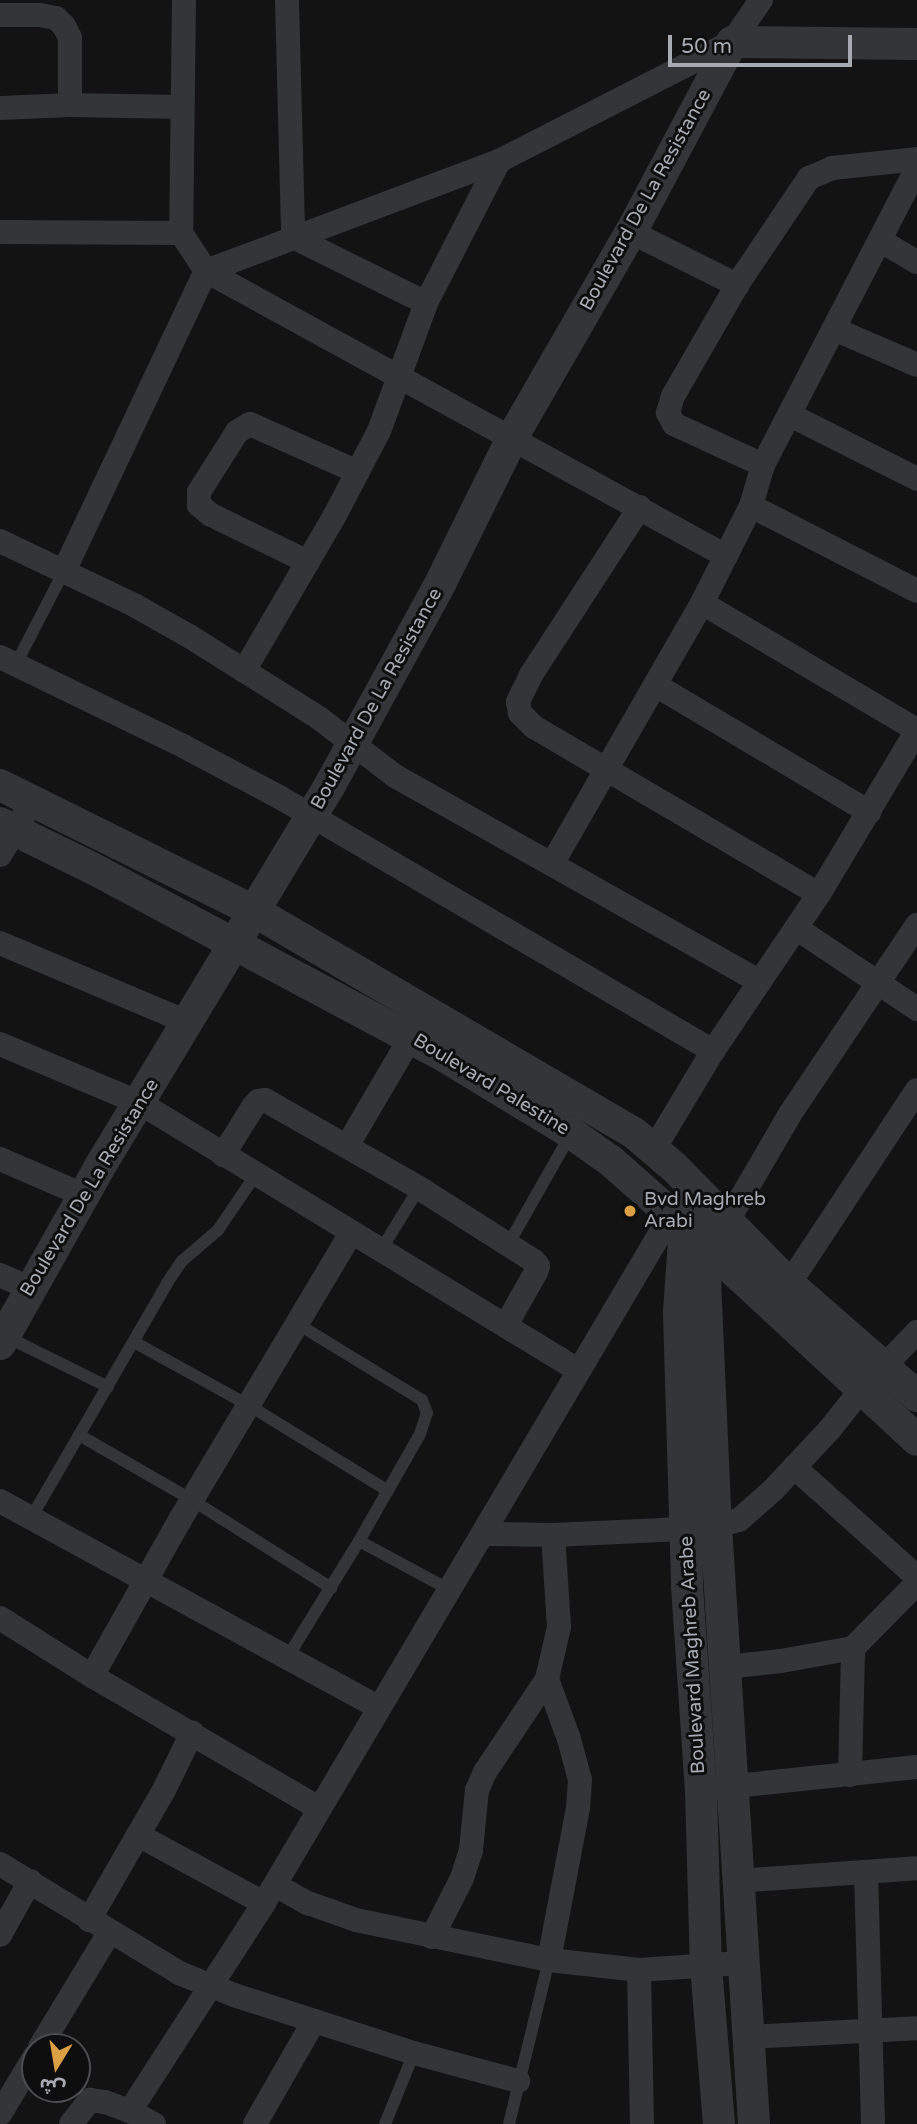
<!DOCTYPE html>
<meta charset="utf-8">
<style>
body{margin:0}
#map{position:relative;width:917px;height:2124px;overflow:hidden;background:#131314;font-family:"Varela Round","Noto Sans Arabic",sans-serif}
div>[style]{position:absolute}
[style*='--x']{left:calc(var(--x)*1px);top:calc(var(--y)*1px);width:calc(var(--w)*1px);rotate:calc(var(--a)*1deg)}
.service>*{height:12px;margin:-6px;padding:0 6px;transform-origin:6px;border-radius:6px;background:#343539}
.minor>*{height:24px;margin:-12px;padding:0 12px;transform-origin:12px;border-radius:12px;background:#343539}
.tertiary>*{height:32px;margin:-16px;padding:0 16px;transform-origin:16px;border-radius:16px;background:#343539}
.dots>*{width:19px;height:19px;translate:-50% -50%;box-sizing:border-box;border:4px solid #0e0e0f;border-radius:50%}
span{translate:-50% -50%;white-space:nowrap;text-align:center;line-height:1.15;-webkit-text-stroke:6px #0e0e0f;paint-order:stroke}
.street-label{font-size:19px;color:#a6abb3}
.poi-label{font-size:19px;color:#a6abb3}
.left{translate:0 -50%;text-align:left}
.north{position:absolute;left:21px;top:2033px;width:70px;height:70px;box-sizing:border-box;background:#0e0e0f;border:2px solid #4b4d51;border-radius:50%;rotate:191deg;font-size:19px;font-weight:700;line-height:28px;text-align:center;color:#a6abb3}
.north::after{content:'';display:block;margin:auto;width:24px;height:32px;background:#dba044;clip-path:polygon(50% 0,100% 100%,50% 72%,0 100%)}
.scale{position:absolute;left:668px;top:35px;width:184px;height:32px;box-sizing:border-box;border:4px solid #a6abb3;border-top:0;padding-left:9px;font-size:21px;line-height:24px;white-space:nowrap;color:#a6abb3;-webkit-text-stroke:5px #0e0e0f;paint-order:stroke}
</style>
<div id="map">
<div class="service">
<i style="--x:16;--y:664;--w:105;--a:-62.7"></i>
<i style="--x:509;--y:1243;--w:125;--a:-60.4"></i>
<i style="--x:381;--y:1250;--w:73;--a:-58.5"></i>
<i style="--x:5;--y:1336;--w:115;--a:26.3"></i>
<i style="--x:134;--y:1342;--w:132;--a:28.9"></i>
<i style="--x:250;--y:1406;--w:162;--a:31.6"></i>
<i style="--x:79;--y:1435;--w:130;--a:29.9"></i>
<i style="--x:192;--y:1500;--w:165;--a:32.3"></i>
<i style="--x:31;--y:1518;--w:272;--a:-59.9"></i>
<i style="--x:167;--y:1283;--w:27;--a:-56"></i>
<i style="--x:182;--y:1261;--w:48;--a:-40.7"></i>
<i style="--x:218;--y:1230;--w:68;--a:-55.8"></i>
<i style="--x:359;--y:1541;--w:103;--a:28.3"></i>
<i style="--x:287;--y:1658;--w:137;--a:-58.4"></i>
<i style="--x:359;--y:1541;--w:123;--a:-60.3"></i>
<i style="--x:420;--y:1434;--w:22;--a:-72"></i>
<i style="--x:427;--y:1413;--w:14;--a:-111"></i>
<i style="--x:422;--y:1400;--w:144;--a:-148.6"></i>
<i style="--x:385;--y:2124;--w:77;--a:-67.8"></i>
<i style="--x:509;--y:2124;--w:169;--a:-76.3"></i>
</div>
<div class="minor">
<i style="--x:184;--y:0;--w:233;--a:90.7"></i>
<i style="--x:181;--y:233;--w:45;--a:56.7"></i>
<i style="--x:206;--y:271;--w:593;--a:28.73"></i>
<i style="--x:287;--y:0;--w:237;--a:88.5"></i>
<i style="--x:293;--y:237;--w:148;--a:26.4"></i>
<i style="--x:0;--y:15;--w:40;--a:0"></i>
<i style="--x:40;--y:15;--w:16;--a:11"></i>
<i style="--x:56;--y:18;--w:11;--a:45"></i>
<i style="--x:64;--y:26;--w:13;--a:63"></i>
<i style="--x:70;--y:38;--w:67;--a:90"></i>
<i style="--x:0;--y:108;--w:70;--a:-2.5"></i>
<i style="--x:70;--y:105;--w:112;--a:1"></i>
<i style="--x:0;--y:232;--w:181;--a:0.3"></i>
<i style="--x:631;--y:232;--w:119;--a:26.6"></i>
<i style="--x:881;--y:241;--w:42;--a:30.3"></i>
<i style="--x:834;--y:329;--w:90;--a:23.4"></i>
<i style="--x:790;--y:415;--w:142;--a:26.7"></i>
<i style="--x:763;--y:465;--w:98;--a:-155.3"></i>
<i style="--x:674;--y:424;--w:13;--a:-119"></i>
<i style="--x:668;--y:413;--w:18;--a:-74"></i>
<i style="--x:673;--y:396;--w:128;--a:-60"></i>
<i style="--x:737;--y:285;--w:129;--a:-56.1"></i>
<i style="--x:809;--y:178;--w:25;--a:-23"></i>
<i style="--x:832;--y:168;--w:85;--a:-6"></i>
<i style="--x:751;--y:506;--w:186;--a:27.1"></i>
<i style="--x:640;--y:507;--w:200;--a:123"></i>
<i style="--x:531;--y:675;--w:30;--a:116"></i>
<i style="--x:518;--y:702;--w:11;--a:80"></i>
<i style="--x:520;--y:713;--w:20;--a:45"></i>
<i style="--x:534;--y:727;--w:330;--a:30.4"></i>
<i style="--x:0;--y:541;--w:148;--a:25.5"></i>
<i style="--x:134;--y:605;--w:63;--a:29.4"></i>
<i style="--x:189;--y:636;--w:154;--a:32.2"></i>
<i style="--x:319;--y:718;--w:96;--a:37.3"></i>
<i style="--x:395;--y:776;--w:419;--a:29.4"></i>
<i style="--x:308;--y:562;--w:108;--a:-154.1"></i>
<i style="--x:211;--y:515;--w:16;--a:-140"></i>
<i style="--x:199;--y:505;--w:13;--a:-90"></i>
<i style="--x:199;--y:492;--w:71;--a:-57.7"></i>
<i style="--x:237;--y:432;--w:15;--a:-32"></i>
<i style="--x:250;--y:424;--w:118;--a:24"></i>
<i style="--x:64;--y:571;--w:332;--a:-64.7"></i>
<i style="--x:206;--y:271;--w:313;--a:-20.6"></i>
<i style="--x:499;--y:161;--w:262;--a:-27.1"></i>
<i style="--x:732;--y:42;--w:51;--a:-55.4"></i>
<i style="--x:702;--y:603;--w:250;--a:30.6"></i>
<i style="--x:0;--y:657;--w:206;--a:25.9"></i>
<i style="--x:185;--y:747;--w:109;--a:28"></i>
<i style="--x:281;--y:798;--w:501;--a:30.36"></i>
<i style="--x:244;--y:671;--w:178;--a:-59.7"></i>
<i style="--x:334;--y:517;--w:97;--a:-62.4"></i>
<i style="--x:379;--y:431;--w:136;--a:-69.8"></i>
<i style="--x:426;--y:303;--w:160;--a:-62.8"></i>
<i style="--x:657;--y:686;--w:247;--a:30.7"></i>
<i style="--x:0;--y:855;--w:64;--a:-59"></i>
<i style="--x:552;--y:864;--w:301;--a:-60.1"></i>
<i style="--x:702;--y:603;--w:109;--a:-63.2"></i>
<i style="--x:751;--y:506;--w:43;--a:-73.7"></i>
<i style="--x:763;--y:465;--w:335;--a:-62.6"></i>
<i style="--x:796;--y:928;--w:146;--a:33.8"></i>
<i style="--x:0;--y:943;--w:203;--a:22.9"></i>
<i style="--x:0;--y:1044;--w:152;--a:22.9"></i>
<i style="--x:140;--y:1103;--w:513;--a:31.37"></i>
<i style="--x:347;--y:1146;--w:126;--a:-59.6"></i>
<i style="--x:654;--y:1149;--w:114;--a:-59"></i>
<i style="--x:713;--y:1051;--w:189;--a:-56"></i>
<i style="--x:819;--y:894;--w:191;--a:-59.1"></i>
<i style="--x:223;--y:1155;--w:57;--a:-58"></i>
<i style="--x:253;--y:1107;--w:8;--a:-50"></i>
<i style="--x:258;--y:1101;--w:7;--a:-8"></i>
<i style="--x:265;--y:1100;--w:177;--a:29.7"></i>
<i style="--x:419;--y:1188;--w:136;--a:32.4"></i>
<i style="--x:534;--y:1261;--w:6;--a:51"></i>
<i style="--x:538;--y:1266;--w:6;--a:108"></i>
<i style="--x:536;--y:1272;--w:61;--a:119.5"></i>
<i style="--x:0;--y:1159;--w:90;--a:23.4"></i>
<i style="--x:727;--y:1222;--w:125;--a:-59.7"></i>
<i style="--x:790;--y:1114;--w:228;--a:-56.1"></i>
<i style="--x:0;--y:1275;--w:32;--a:24"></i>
<i style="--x:789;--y:1284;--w:232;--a:-56.6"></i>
<i style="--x:794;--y:1467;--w:165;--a:41.8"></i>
<i style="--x:0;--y:1501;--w:432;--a:28.6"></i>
<i style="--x:485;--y:1534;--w:68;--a:0.8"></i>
<i style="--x:553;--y:1535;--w:109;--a:-2.6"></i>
<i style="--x:662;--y:1530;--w:54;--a:-4.2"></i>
<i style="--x:716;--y:1526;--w:24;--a:-15"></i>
<i style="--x:739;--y:1520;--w:45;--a:-41.4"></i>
<i style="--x:773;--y:1490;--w:83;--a:-46.9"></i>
<i style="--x:830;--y:1429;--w:50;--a:-51.5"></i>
<i style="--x:861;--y:1390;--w:81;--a:-46"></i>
<i style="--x:0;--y:1618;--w:109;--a:32.2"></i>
<i style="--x:92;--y:1676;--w:263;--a:30.2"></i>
<i style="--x:725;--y:1667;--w:56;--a:-6.1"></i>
<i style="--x:781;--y:1661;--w:73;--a:-10.2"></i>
<i style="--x:853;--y:1648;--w:91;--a:-45.4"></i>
<i style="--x:92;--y:1676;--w:179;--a:-60.6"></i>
<i style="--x:180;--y:1520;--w:334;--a:-59.2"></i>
<i style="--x:547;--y:1679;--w:64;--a:69.9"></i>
<i style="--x:569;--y:1739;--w:42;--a:75"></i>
<i style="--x:580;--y:1780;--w:28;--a:94"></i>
<i style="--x:578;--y:1808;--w:155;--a:100.8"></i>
<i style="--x:850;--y:1775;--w:127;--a:-88.6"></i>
<i style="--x:716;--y:1788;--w:202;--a:-6"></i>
<i style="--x:138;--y:1835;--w:143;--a:28.4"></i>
<i style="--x:0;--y:1864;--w:210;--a:31.3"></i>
<i style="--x:179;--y:1973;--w:59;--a:21.8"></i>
<i style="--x:234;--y:1995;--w:189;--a:17.9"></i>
<i style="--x:414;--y:2053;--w:108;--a:15.1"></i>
<i style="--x:866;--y:1872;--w:252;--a:88.4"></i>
<i style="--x:737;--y:1881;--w:180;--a:-4.1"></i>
<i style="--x:275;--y:1885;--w:38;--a:29"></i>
<i style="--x:308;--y:1903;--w:51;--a:19.5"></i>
<i style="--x:356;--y:1920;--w:197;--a:11.7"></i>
<i style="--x:549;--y:1960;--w:91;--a:6.3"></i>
<i style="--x:639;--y:1970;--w:103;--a:-3.9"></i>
<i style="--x:89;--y:1920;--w:150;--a:-60"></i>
<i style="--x:164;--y:1790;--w:64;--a:-63.8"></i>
<i style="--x:0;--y:1935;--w:62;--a:-60.9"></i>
<i style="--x:432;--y:1937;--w:66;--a:-63"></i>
<i style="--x:462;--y:1878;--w:29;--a:-72"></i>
<i style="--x:471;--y:1850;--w:60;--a:-84.3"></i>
<i style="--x:477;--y:1790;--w:20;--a:-66"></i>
<i style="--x:485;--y:1772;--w:112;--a:-56.3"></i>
<i style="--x:547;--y:1679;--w:53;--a:-77"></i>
<i style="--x:559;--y:1627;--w:92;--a:-93.7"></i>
<i style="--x:639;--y:1970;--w:154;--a:88.9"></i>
<i style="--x:748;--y:2037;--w:169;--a:-3"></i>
<i style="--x:40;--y:2047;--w:133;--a:-58.8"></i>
<i style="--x:0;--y:2114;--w:68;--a:-58.9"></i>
<i style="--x:71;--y:2124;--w:31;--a:-52"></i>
<i style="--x:90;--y:2100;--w:15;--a:8"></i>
<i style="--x:105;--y:2102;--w:27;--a:20"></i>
<i style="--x:154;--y:2124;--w:27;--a:-152"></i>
<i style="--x:130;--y:2111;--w:247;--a:-57.2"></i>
<i style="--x:264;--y:1903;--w:799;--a:-59.39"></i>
<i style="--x:255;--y:2124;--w:119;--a:-60.2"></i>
</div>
<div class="tertiary">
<i style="--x:0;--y:785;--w:284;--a:26.4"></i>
<i style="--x:254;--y:911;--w:440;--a:30.3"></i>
<i style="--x:634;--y:1133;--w:52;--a:40.4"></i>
<i style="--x:674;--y:1167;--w:164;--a:45.5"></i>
<i style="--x:789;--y:1284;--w:170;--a:41.2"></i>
<i style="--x:0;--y:823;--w:102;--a:26.1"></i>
<i style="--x:92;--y:868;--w:401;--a:28.1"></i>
<i style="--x:446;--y:1057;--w:146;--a:31.3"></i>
<i style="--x:571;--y:1133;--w:49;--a:35"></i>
<i style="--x:611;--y:1161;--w:127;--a:41.5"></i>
<i style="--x:706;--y:1245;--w:287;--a:42.7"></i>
<i style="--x:686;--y:1212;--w:101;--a:94"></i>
<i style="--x:679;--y:1313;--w:273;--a:88.3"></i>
<i style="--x:687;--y:1586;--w:204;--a:86.1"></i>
<i style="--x:701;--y:1790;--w:176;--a:88.4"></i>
<i style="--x:706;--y:1966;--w:159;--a:85.3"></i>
<i style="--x:708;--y:1231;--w:48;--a:93.6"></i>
<i style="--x:705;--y:1279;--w:247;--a:87.5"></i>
<i style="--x:716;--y:1526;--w:599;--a:86.36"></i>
<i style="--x:0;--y:1344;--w:202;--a:-60.6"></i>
<i style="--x:99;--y:1168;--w:447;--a:-58.9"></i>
<i style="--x:330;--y:785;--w:231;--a:-61.3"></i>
<i style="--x:441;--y:582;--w:163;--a:-63.7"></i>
<i style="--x:513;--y:436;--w:236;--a:-60"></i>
<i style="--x:631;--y:232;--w:215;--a:-62"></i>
<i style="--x:732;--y:42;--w:185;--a:0.6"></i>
</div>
<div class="dots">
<i style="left:630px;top:1211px;background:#dba044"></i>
</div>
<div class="street-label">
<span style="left:646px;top:200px;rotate:-61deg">Boulevard De La Resistance</span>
<span style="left:377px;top:699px;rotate:-61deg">Boulevard De La Resistance</span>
<span style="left:491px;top:1085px;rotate:31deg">Boulevard Palestine</span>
<span style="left:90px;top:1188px;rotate:-59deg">Boulevard De La Resistance</span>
<span style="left:693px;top:1655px;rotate:-93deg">Boulevard Maghreb Arabe</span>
</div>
<div class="poi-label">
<span class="left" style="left:644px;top:1211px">Bvd Maghreb<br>Arabi</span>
</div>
<div class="north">ش</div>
<div class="scale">50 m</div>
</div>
